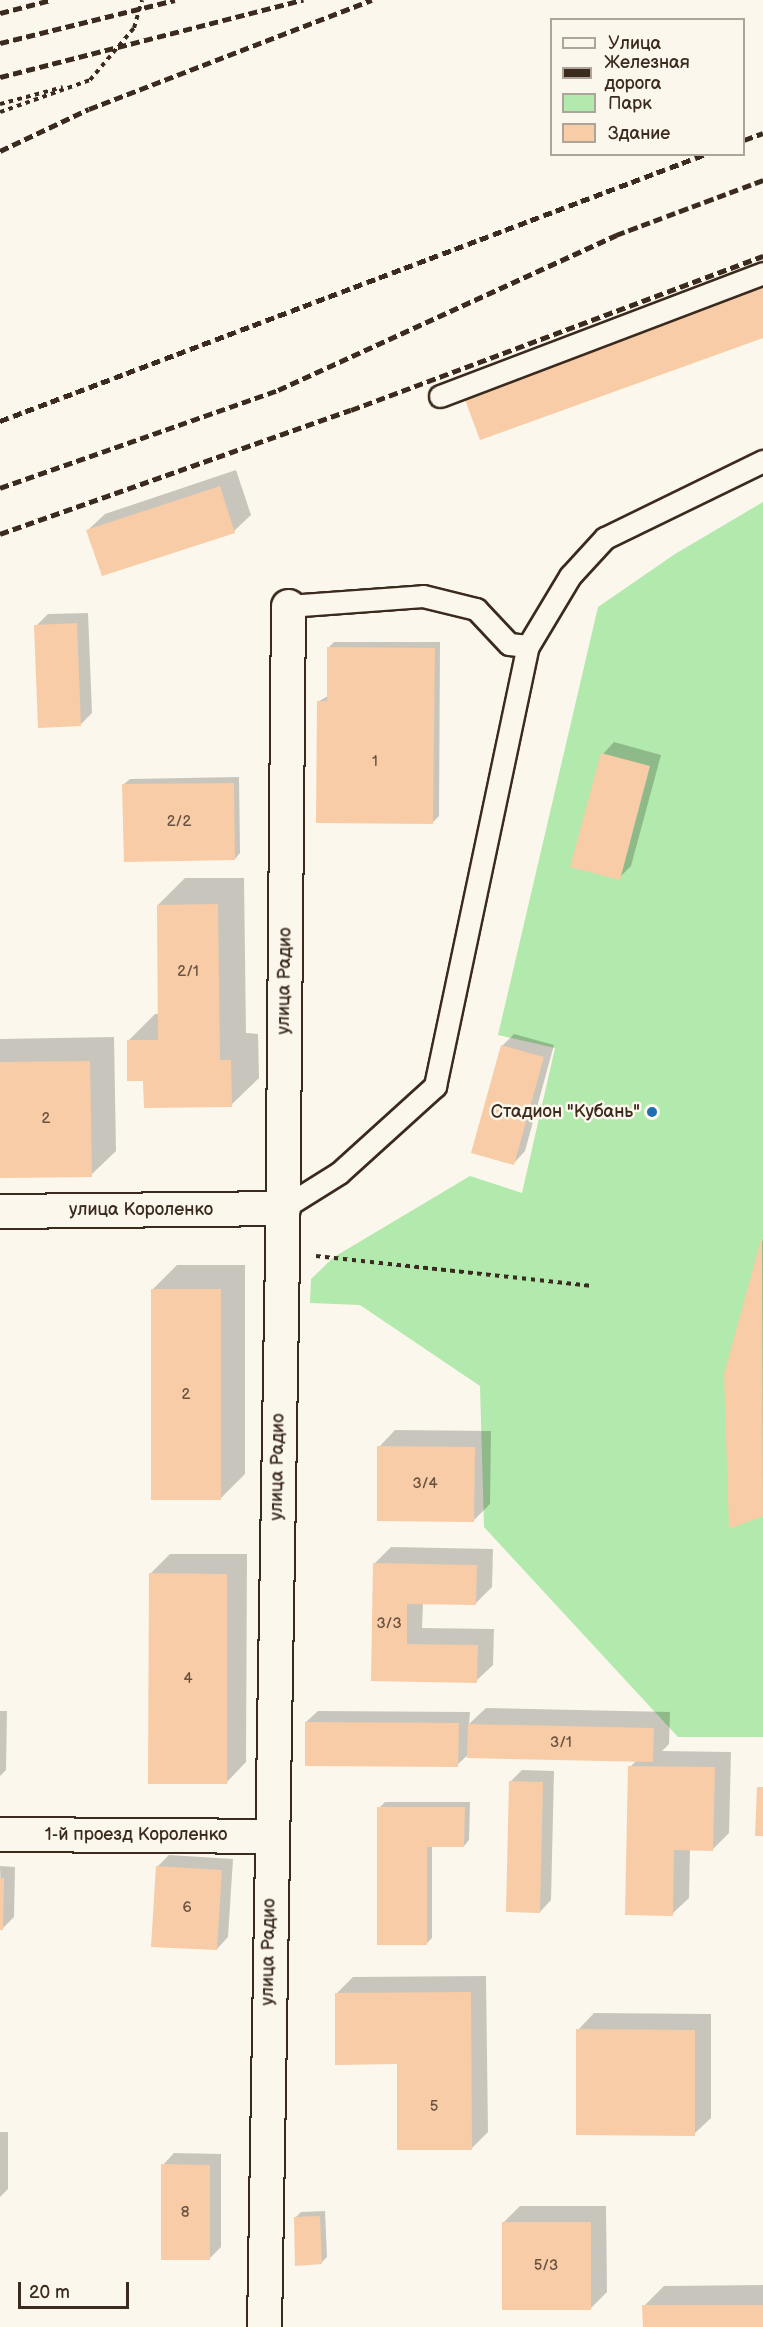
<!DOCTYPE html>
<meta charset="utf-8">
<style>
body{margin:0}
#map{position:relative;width:763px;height:2327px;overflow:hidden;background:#fbf7ec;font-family:"Balsamiq Sans",sans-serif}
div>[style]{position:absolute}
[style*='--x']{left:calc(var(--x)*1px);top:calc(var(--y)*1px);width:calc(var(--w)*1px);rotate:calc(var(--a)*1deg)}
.green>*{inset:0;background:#b2e9ac}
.shadow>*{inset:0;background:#0003}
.building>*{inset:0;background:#f7cca6}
.path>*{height:4px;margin-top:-2px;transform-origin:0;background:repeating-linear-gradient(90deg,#3b2a1e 0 4.5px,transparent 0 9px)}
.roads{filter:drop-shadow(2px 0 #3b2a1e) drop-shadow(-2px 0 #3b2a1e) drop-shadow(0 2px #3b2a1e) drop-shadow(0 -2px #3b2a1e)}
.lane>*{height:21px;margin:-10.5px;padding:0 10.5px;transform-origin:10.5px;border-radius:10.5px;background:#fbf7ec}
.street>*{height:33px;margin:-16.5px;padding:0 16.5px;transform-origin:16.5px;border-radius:16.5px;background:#fbf7ec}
.rail>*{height:4.5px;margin-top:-2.25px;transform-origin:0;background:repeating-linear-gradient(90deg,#3b2a1e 0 9px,transparent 0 13.5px)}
.dots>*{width:16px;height:16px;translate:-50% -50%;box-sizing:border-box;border:3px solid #fbf7ec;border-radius:50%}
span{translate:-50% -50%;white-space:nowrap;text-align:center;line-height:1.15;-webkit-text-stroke:5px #fbf7ec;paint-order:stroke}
.number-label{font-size:15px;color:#6a5240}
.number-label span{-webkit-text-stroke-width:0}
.street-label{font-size:18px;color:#3b2a1e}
.poi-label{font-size:18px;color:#3b2a1e}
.right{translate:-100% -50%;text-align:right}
.legend{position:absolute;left:550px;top:18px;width:195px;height:138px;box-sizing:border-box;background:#fbf7ec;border:2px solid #aea59a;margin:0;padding:8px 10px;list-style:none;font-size:18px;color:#3b2a1e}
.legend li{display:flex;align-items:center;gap:12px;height:30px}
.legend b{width:30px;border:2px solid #aea59a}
.scale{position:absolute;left:18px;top:2282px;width:111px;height:27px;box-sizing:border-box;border:3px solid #3b2a1e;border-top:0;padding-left:8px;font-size:18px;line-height:21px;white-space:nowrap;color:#3b2a1e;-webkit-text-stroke:4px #fbf7ec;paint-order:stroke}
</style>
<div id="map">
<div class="green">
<i style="clip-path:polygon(763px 502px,763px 1737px,678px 1737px,484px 1527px,480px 1386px,360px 1305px,310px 1303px,311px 1279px,334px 1257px,470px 1176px,522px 1193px,555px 1048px,498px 1035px,598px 607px,675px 554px)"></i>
</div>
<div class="shadow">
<i style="clip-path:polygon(763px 286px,763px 336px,472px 392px)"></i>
<i style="clip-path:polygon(236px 470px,251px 515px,234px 531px,88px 530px,105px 514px)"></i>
<i style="clip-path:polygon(88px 613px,92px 713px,80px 725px,36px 626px,48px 614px)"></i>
<i style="clip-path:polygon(334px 642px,440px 642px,439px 816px,433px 822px,319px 701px,328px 696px,329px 647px)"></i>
<i style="clip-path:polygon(614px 742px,661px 755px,631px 866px,619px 878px,603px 754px)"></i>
<i style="clip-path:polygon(239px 777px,240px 853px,235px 859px,124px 784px,130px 779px)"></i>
<i style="clip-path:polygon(185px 878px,244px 878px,246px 1033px,258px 1034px,259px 1078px,231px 1105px,145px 1079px,128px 1041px,155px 1014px,159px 1014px,158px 905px)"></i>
<i style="clip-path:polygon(514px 1034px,554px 1045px,525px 1151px,514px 1163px,502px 1046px)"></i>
<i style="clip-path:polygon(114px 1037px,116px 1151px,91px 1175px,0 1176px,0 1039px)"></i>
<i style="clip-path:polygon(763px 1239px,763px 1515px,730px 1527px,725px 1374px)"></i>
<i style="clip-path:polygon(177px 1265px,245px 1265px,245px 1474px,220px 1499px,152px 1290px)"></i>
<i style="clip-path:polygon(395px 1430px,491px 1431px,490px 1504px,473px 1521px,379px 1447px)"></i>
<i style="clip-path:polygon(391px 1547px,493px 1549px,492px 1587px,476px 1603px,423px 1602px,422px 1628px,494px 1629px,493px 1665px,476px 1681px,372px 1680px,374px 1564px)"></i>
<i style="clip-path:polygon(170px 1554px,247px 1554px,246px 1762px,226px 1783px,150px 1574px)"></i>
<i style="clip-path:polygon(486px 1708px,670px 1712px,669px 1744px,662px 1751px,731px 1752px,729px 1833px,713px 1849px,690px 1849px,689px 1898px,672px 1914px,630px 1767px,637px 1760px,469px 1754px,457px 1765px,306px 1722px,318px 1711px,470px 1712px,469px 1724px)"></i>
<i style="clip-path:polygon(0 1711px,7px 1711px,6px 1770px,0 1776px)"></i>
<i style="clip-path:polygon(522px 1770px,554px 1771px,551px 1900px,540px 1912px,510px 1782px)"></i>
<i style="clip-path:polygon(385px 1802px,470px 1802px,469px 1840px,464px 1846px,432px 1846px,432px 1938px,426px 1944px,379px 1808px)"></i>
<i style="clip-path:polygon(169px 1855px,233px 1859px,228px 1937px,217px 1949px,158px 1866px)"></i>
<i style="clip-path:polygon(0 1866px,15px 1867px,14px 1917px,2px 1929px)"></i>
<i style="clip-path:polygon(486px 1976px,488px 2132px,471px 2149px,336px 1994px,353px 1977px)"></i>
<i style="clip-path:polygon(594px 2013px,711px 2014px,711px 2118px,694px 2134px,578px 2030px)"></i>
<i style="clip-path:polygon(0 2132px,8px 2132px,8px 2189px,0 2197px)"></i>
<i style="clip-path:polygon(174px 2153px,221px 2154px,221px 2247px,209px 2259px,163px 2165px)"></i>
<i style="clip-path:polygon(520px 2206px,606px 2206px,607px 2292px,590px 2309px,503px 2223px)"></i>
<i style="clip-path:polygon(325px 2211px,327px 2257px,321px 2263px,296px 2217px,301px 2212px)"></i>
<i style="clip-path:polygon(763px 2285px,763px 2327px,644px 2327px,644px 2306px,664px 2286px)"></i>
</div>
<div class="building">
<i style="clip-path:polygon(763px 288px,763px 338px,480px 440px,464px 397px)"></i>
<i style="clip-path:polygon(220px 486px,235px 533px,102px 576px,86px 530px)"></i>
<i style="clip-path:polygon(77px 623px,81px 726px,38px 728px,34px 625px)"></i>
<i style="clip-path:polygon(327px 647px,435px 648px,433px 824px,316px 823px,317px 701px,327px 701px)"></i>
<i style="clip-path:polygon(601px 753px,650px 766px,620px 880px,570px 867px)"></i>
<i style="clip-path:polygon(234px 783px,235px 860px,124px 862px,122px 784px)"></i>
<i style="clip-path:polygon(218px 904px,220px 1060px,231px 1060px,232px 1107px,144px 1108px,143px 1081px,127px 1081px,127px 1040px,158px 1040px,157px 905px)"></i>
<i style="clip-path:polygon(501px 1045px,544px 1057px,514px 1165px,471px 1153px)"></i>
<i style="clip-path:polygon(90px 1061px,92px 1177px,0 1178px,0 1062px)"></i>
<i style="clip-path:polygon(762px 1236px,763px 1516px,729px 1529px,724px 1374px)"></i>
<i style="clip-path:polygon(151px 1289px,221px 1289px,221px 1500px,151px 1500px)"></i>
<i style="clip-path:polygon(377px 1446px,475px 1447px,474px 1522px,377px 1521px)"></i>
<i style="clip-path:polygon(373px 1563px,477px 1565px,476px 1605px,407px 1604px,407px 1644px,478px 1645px,477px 1683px,371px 1681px)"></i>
<i style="clip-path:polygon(149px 1573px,227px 1574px,227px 1784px,148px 1784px)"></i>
<i style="clip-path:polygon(305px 1722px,459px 1723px,458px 1767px,305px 1766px)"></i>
<i style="clip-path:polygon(468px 1724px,654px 1728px,653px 1762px,467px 1758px)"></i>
<i style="clip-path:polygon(628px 1766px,715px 1767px,713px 1851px,674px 1850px,673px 1916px,625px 1915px)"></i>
<i style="clip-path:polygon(509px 1781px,543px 1782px,540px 1913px,506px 1912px)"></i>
<i style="clip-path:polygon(757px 1787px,763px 1787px,763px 1836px,755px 1836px)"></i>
<i style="clip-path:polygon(377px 1807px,465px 1807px,464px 1847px,427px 1847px,427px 1945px,377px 1945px)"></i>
<i style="clip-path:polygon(156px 1866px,222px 1870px,217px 1950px,151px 1947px)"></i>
<i style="clip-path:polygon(0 1878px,4px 1878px,3px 1930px,0 1930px)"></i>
<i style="clip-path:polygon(471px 1992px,472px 2150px,397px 2150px,397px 2064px,335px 2065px,335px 1993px)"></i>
<i style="clip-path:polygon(576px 2029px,695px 2030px,695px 2136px,576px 2135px)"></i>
<i style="clip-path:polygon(161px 2164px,210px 2165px,210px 2260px,161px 2260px)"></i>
<i style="clip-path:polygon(320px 2216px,322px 2264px,295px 2266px,294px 2217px)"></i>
<i style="clip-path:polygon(502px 2222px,591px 2222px,591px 2310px,502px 2310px)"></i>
<i style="clip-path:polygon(642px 2305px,763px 2305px,763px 2327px,643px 2327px)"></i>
</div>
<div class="path">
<i style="--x:0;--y:104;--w:65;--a:-15.1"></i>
<i style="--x:0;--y:112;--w:96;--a:-19.6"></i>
<i style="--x:90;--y:80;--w:68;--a:-49.8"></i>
<i style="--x:134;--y:28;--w:29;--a:-74"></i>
<i style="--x:316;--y:1256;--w:278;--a:6.2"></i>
</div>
<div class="roads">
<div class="lane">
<i style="--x:440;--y:396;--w:346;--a:-20.8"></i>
<i style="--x:288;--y:606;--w:135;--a:-4.2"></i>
<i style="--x:423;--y:596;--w:55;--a:13.8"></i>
<i style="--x:476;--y:609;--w:48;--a:46.7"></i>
<i style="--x:509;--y:644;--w:19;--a:6"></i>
<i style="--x:283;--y:1208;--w:66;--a:-32"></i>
<i style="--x:339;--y:1173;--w:130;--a:-42.2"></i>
<i style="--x:435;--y:1086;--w:450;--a:-78.1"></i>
<i style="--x:528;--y:646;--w:82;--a:-59"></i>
<i style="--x:570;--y:576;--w:52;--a:-47.4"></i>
<i style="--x:605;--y:538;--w:176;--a:-26"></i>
</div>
<div class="street">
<i style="--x:0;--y:1211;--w:283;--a:-0.6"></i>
<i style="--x:0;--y:1834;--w:271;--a:0.4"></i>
<i style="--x:264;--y:2327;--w:1074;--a:-89.04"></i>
<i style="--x:282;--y:1253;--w:647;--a:-89.47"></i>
</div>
</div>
<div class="rail">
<i style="--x:0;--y:13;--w:53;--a:-14.3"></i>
<i style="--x:0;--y:43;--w:180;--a:-13.8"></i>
<i style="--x:0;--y:77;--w:313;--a:-14.3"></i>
<i style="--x:744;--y:140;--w:20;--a:-20"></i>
<i style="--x:0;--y:151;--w:98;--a:-25.3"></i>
<i style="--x:89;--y:109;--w:303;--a:-21.1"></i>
<i style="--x:0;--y:421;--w:755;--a:-20.72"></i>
<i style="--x:0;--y:488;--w:295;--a:-19.4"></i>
<i style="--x:278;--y:390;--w:372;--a:-24.6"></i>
<i style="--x:616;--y:235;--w:157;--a:-20.5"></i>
<i style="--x:0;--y:534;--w:372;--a:-19.5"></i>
<i style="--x:351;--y:410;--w:440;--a:-20.5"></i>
</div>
<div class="dots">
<i style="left:652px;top:1112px;background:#1f6fb2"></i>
</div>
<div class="number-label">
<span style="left:375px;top:762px">1</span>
<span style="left:179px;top:822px">2/2</span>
<span style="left:188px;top:972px">2/1</span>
<span style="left:46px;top:1119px">2</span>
<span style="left:186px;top:1395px">2</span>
<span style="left:425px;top:1484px">3/4</span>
<span style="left:389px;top:1624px">3/3</span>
<span style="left:188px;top:1679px">4</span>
<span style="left:561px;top:1743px">3/1</span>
<span style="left:187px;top:1908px">6</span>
<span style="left:434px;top:2107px">5</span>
<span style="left:185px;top:2213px">8</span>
<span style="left:546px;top:2266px">5/3</span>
</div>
<div class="street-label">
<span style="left:285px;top:981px;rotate:-89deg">улица Радио</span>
<span style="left:141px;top:1210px">улица Короленко</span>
<span style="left:278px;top:1467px;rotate:-89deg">улица Радио</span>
<span style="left:136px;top:1835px">1-й проезд Короленко</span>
<span style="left:269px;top:1952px;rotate:-89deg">улица Радио</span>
</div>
<div class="poi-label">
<span class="right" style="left:640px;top:1112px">Стадион "Кубань"</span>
</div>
<ul class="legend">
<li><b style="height:8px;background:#fbf7ec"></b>Улица</li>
<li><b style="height:8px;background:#3b2a1e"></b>Железная дорога</li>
<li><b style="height:16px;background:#b2e9ac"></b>Парк</li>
<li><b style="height:16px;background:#f7cca6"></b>Здание</li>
</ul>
<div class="scale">20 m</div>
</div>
